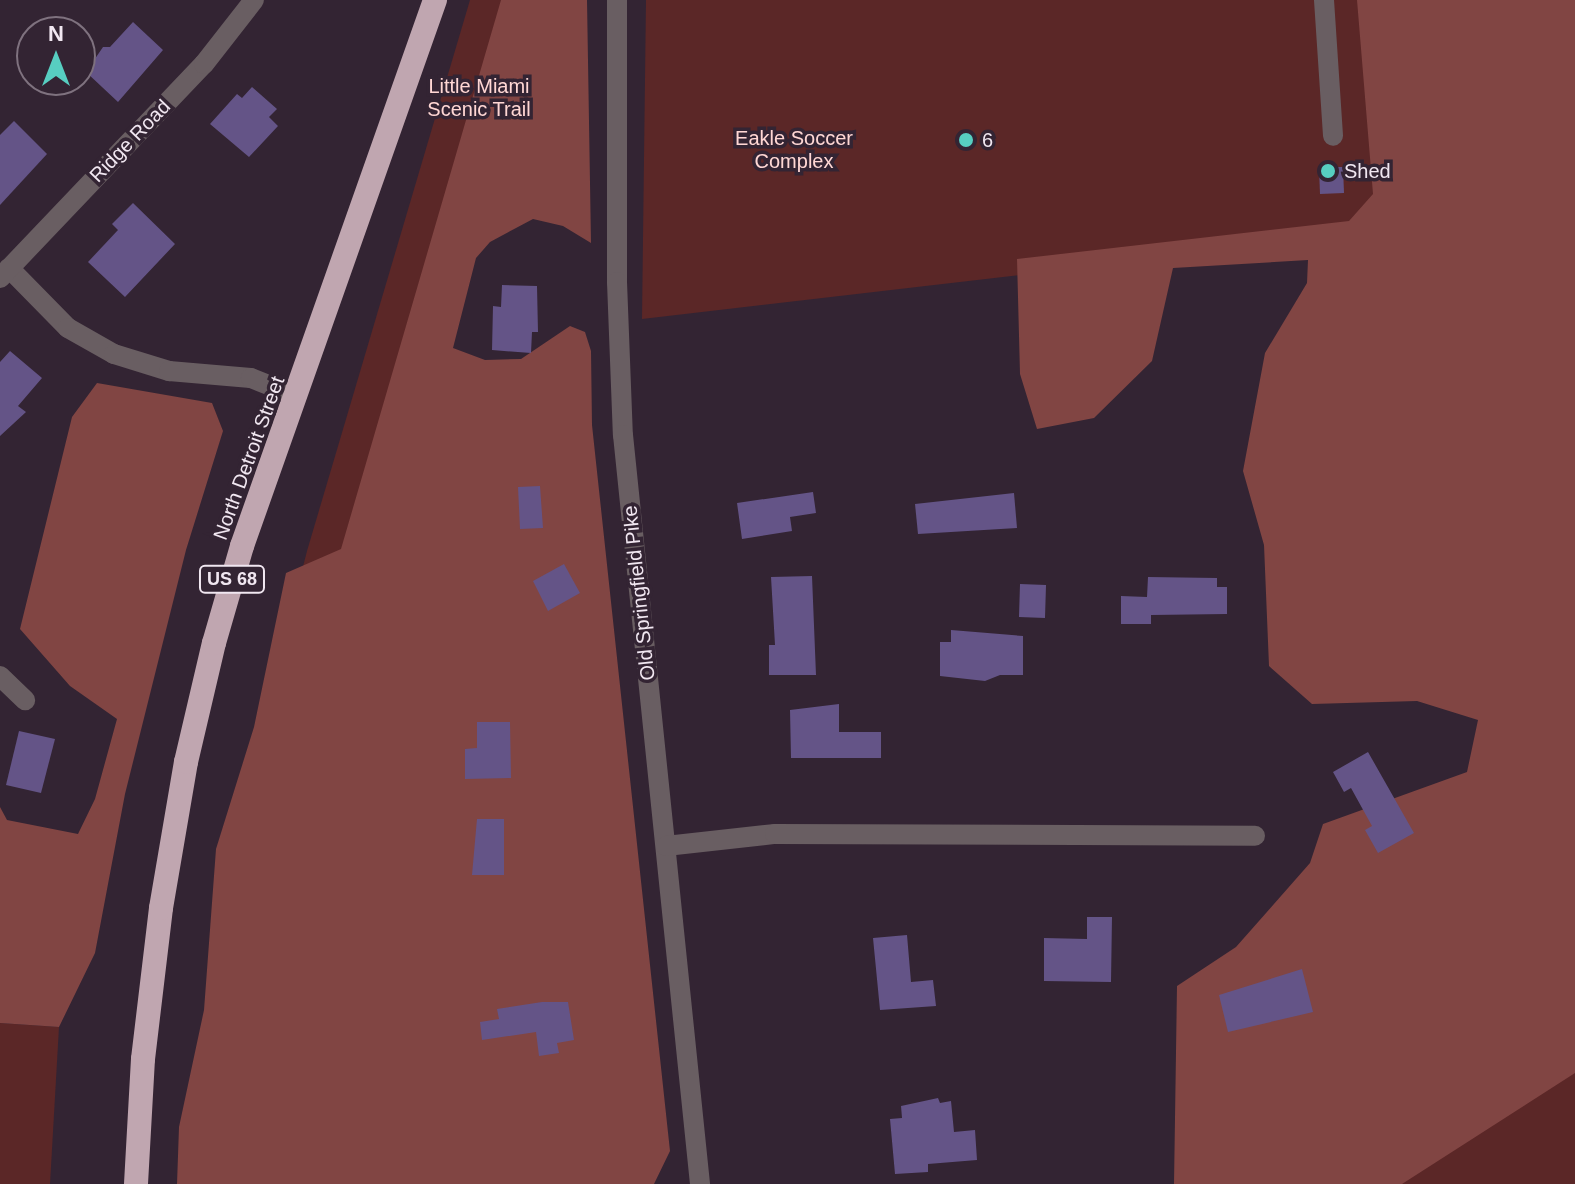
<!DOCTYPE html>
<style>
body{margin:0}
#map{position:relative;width:1575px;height:1184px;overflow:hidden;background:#332433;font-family:Helvetica,sans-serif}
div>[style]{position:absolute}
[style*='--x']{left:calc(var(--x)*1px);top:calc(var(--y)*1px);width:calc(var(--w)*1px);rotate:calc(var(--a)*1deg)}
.green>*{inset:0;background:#5b2727}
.forest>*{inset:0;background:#814543}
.building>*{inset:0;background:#645487}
.minor>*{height:20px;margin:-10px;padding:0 10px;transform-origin:10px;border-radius:10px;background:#695e62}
.highway>*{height:24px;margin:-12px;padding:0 12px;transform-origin:12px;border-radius:12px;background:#c0a6b0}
.dots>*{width:22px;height:22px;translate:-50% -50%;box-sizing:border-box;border:4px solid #332433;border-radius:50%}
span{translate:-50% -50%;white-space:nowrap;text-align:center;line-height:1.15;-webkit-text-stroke:7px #332433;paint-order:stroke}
.shield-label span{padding:2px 6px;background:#332433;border:2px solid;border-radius:6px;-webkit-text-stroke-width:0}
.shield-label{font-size:18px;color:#f1e7f1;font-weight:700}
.park-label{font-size:20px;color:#ffd7d4}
.poi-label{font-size:20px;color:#f1e7f1}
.left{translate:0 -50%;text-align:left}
.street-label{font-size:20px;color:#f1e7f1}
.north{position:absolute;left:16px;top:16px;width:80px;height:80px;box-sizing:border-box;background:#332433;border:2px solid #7f727f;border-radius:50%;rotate:0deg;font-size:22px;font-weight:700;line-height:32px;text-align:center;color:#f1e7f1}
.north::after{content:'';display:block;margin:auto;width:28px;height:36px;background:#57cec1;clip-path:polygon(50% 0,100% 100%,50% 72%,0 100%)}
</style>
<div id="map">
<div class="green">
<i style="clip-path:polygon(470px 0,542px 0,203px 1184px,257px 747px,307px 551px)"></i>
<i style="clip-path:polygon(646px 0,1373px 0,1397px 231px,642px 319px)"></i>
<i style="clip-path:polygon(0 1023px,59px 1027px,50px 1184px,0 1184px)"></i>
<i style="clip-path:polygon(1575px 1048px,1575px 1184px,1359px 1184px)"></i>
</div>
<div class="forest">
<i style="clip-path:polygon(501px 0,587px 0,591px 243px,563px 226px,533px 219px,490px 242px,476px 258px,453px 348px,485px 360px,521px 359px,570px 326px,585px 332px,591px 351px,592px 425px,670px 1151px,654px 1184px,177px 1184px,179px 1127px,204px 1010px,216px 849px,254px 727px,286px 573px,341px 549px)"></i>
<i style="clip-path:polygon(1357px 0,1575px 0,1575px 1073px,1402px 1184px,1174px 1184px,1177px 986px,1236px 947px,1310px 863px,1323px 824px,1467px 772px,1478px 720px,1417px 701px,1312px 704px,1269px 666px,1264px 545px,1243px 471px,1265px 353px,1307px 283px,1308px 260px,1173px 268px,1152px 361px,1094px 418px,1037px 429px,1020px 374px,1017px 259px,1349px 221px,1373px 194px)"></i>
<i style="clip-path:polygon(97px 383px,212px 403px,223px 431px,186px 550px,125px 794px,95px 953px,59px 1027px,0 1023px,0 807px,7px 820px,78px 834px,95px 799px,117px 719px,70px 686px,20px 629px,72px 417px)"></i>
</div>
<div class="building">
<i style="clip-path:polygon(133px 22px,163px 50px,118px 102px,86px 72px,103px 47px,110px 47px)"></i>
<i style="clip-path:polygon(252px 87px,277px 109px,269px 117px,278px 126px,249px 157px,210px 124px,237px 94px,242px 98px)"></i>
<i style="clip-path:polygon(14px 121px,47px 154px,0 205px,0 135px)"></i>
<i style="clip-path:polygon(1319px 167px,1343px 167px,1344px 193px,1320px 194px)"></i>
<i style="clip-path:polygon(133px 203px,175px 244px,125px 297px,88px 262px,118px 230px,112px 224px)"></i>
<i style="clip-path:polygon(502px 285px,537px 286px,538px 332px,532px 332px,531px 353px,492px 350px,493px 306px,501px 307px)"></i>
<i style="clip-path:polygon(10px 351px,42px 378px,18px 406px,26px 412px,0 436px,0 362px)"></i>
<i style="clip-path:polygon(540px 486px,543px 528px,520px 529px,518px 487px)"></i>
<i style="clip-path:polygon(813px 492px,816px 513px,790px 517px,792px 531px,742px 539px,737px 503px)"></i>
<i style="clip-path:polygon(1014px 493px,1017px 528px,918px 534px,915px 504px)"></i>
<i style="clip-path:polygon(564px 564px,580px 593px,548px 611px,533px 581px)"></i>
<i style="clip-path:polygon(812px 576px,816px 675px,769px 675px,769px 645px,775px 645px,771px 577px)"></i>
<i style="clip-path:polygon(1148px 577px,1217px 578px,1217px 587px,1227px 587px,1227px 614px,1151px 615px,1151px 624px,1121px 624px,1121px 596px,1147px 597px)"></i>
<i style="clip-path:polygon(1020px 584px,1046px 585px,1045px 618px,1019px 617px)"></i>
<i style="clip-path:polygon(951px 630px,1023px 636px,1023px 675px,1000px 675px,985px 681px,940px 676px,940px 642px,951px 642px)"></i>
<i style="clip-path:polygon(839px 704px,839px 732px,881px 732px,881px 758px,791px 758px,790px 710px)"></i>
<i style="clip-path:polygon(477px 722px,510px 722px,511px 778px,465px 779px,465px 749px,477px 748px)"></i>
<i style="clip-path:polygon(19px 731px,55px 739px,41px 793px,6px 785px)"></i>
<i style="clip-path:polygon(1368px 752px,1414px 833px,1378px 853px,1365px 830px,1372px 826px,1351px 788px,1344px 792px,1333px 772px)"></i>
<i style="clip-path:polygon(477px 819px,504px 819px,504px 875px,472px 875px)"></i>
<i style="clip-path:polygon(1087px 917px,1112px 917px,1111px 982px,1044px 981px,1044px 938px,1087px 939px)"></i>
<i style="clip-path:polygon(907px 935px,911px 982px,933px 980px,936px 1006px,880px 1010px,873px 938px)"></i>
<i style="clip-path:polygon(1302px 969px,1313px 1012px,1228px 1032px,1219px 995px)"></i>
<i style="clip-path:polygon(542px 1002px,568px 1002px,574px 1040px,557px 1043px,559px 1053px,539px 1056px,536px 1032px,482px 1040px,480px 1022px,499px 1019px,497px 1009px)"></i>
<i style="clip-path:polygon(938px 1098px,940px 1103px,951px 1101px,954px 1132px,975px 1130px,977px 1160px,928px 1164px,928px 1172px,895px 1174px,890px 1119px,902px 1118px,901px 1106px)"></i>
</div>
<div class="minor">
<i style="--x:617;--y:0;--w:282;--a:90"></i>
<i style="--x:617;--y:282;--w:153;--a:87.8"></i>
<i style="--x:623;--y:435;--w:753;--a:84.13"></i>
<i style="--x:1324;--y:0;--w:136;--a:86.2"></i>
<i style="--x:9;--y:268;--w:84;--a:45.5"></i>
<i style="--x:68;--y:328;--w:53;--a:29.5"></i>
<i style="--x:114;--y:354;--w:58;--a:17.2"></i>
<i style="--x:169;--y:371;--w:82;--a:4.9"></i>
<i style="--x:251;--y:378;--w:48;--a:21.8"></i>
<i style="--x:0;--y:278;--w:296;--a:-46.4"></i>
<i style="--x:204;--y:64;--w:81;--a:-52"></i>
<i style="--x:0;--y:676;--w:35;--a:44"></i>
<i style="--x:666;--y:846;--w:110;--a:-6.3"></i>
<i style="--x:775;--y:834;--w:480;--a:0.2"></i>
</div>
<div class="highway">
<i style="--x:136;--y:1184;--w:125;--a:-86.8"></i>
<i style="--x:143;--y:1059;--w:152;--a:-83.2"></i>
<i style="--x:161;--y:908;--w:148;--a:-80.3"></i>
<i style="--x:186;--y:762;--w:122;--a:-76.8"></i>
<i style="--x:214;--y:643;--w:101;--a:-73.9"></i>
<i style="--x:242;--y:546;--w:579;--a:-70.53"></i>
</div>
<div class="dots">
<i style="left:966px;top:140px;background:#57cec1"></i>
<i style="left:1328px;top:171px;background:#57cec1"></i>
</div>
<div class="shield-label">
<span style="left:232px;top:579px">US 68</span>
</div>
<div class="park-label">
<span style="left:479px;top:98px">Little Miami<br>Scenic Trail</span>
<span style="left:794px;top:150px">Eakle Soccer<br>Complex</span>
</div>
<div class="poi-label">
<span class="left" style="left:982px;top:140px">6</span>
<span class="left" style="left:1344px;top:171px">Shed</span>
</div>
<div class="street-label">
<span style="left:130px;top:141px;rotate:-46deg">Ridge Road</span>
<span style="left:249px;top:458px;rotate:-70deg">North Detroit Street</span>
<span style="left:639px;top:593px;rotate:-96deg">Old Springfield Pike</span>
</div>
<div class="north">N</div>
</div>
